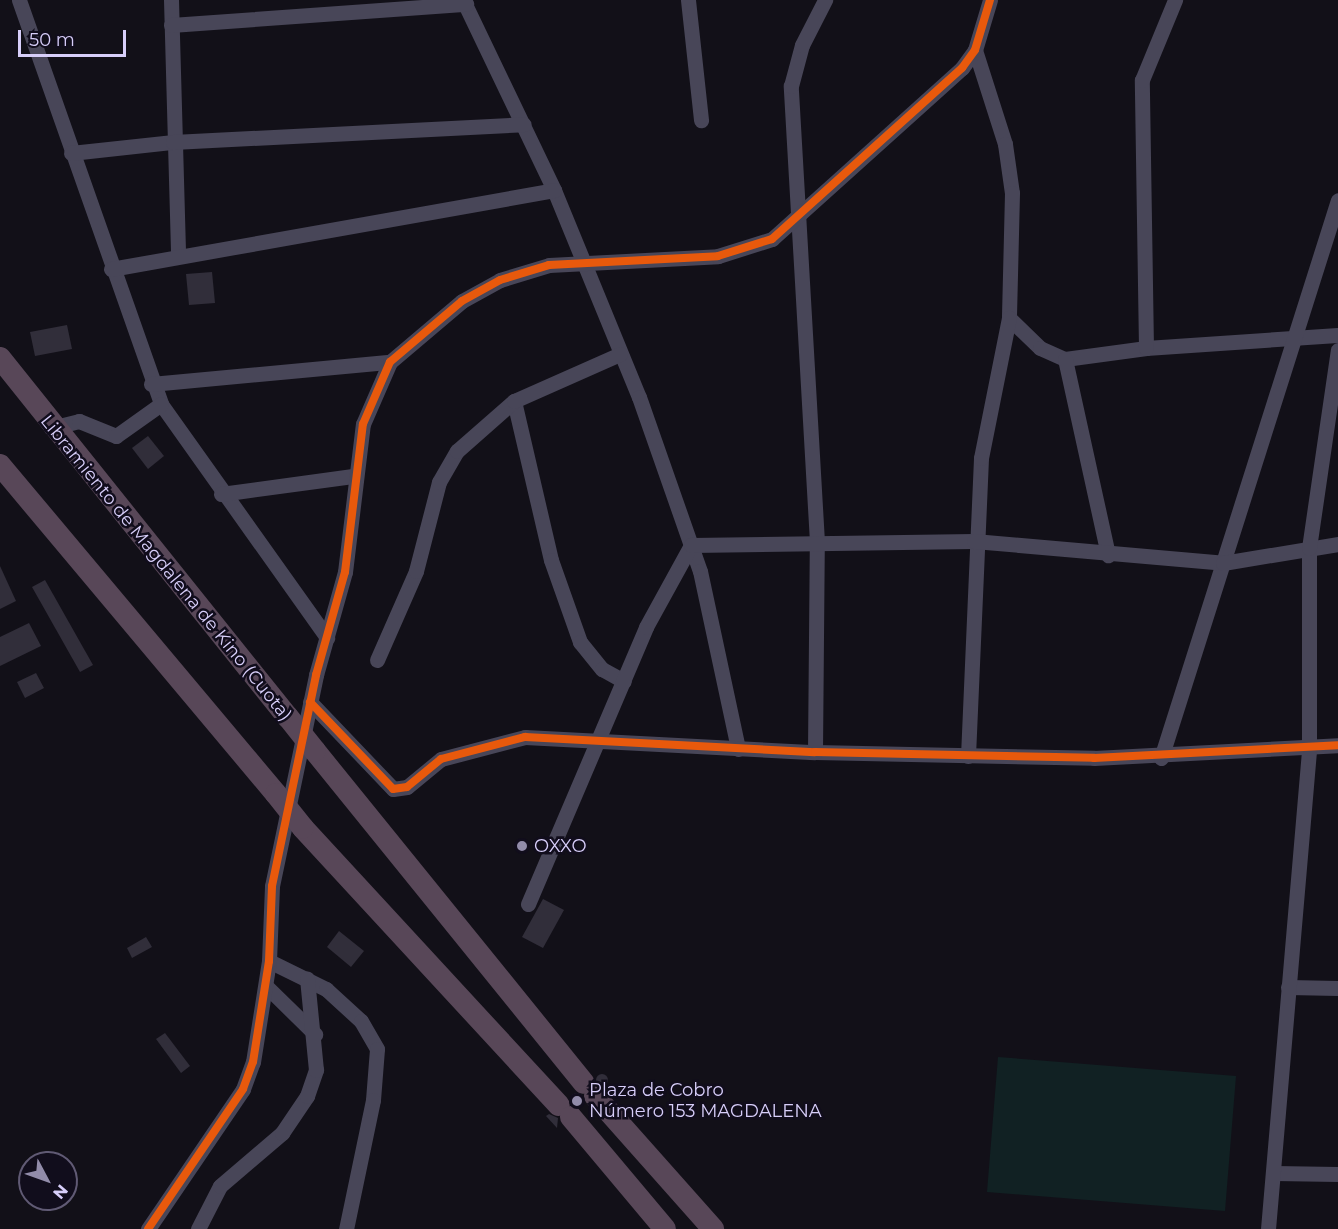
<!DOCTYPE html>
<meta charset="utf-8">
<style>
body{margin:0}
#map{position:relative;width:1338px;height:1229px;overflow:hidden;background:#121018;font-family:Montserrat,sans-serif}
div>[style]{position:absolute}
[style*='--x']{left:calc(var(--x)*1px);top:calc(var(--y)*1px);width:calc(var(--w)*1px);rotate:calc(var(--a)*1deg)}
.green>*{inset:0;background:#112123}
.building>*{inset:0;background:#312e3a}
.round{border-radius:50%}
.minor>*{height:15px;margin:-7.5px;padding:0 7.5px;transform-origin:7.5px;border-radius:7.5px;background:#484658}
.highway>*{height:22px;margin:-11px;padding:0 11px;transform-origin:11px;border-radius:11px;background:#584758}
.highway-bridge>*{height:22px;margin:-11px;padding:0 11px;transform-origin:11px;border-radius:11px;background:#584758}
.cycleway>*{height:8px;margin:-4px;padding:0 4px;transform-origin:4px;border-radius:4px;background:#e8590c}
.dots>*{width:16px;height:16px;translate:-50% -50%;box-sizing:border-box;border:3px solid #110d1c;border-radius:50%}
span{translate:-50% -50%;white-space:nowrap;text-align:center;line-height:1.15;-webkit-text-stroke:5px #110d1c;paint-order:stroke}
.street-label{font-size:18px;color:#d7cef9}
.poi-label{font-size:18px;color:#d7cef9}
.left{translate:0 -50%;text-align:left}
.north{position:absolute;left:18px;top:1151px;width:60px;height:60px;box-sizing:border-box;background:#110d1c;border:2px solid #605a74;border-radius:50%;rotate:131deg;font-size:16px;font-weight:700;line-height:24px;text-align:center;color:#d7cef9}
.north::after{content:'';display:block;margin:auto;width:21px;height:27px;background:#928caa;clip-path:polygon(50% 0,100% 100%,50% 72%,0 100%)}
.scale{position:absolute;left:18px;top:30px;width:108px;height:27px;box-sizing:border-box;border:3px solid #d7cef9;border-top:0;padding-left:8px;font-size:18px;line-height:21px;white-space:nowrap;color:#d7cef9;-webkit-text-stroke:4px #110d1c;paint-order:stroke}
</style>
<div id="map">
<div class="green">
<i style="clip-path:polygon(998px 1057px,1236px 1076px,1225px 1211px,987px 1192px)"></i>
</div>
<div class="building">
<i style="clip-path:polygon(212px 272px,215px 303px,189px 305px,186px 274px)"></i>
<i style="clip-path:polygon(67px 325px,72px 349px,35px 356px,30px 332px)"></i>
<i style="clip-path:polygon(148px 436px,164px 456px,148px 469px,132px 448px)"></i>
<i style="clip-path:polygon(0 566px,16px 601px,0 609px)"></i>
<i style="clip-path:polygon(45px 580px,93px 665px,80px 672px,32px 587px)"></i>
<i style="clip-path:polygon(29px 623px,41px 646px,0 666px,0 637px)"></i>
<i style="clip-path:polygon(36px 673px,44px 688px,25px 698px,17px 682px)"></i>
<i style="clip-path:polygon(543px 899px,564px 910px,543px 948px,522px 937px)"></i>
<i style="clip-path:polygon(339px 931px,364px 951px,351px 967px,327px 947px)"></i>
<i style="clip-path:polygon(146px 937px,152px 947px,132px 958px,127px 948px)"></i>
<i style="clip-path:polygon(165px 1033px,190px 1066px,181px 1073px,156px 1039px)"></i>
<i class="round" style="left:596px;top:1074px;width:12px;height:12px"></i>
<i class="round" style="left:570px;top:1093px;width:14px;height:14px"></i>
<i style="clip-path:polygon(549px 1114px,558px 1118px,557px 1128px,546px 1116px)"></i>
</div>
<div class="minor">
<i style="--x:19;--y:0;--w:428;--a:70.6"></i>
<i style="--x:161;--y:404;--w:287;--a:54.6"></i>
<i style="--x:171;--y:0;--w:255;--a:88.4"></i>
<i style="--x:463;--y:0;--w:211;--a:64.4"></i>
<i style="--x:554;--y:190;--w:224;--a:67.7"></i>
<i style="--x:639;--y:397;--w:184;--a:70.7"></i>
<i style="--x:700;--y:571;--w:182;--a:77.9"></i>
<i style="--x:688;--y:0;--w:121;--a:83.8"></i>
<i style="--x:171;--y:25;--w:296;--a:-4.1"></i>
<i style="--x:975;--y:50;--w:99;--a:72.3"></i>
<i style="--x:1005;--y:144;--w:49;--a:81.9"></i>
<i style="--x:1012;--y:193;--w:125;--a:91.4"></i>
<i style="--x:1009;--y:318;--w:43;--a:44.1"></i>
<i style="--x:1040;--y:348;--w:27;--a:24"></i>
<i style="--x:1065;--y:359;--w:82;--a:-7.7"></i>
<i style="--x:1146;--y:348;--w:192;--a:-3.9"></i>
<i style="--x:71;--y:153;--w:103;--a:-6.2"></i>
<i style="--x:173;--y:142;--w:351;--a:-2.9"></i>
<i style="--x:111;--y:269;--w:450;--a:-10.1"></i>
<i style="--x:1146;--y:348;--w:268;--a:-90.9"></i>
<i style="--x:1142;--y:80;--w:87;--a:-67.6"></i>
<i style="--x:1065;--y:359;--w:201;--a:77.6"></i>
<i style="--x:151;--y:384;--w:240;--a:-5.3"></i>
<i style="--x:514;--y:401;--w:163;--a:76.9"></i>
<i style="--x:551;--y:560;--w:87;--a:70.5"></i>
<i style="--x:580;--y:642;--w:35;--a:51"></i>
<i style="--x:602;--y:669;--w:25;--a:29"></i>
<i style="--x:51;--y:428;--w:29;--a:-14"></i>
<i style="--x:79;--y:421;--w:40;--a:22"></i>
<i style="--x:116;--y:436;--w:55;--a:-35.4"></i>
<i style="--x:221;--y:494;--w:133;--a:-7.8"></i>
<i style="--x:377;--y:660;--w:97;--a:-66.3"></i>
<i style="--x:416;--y:571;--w:92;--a:-75.5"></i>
<i style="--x:439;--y:482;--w:36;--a:-60"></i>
<i style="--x:457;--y:451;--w:76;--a:-41.3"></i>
<i style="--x:514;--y:401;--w:116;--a:-23.9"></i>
<i style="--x:310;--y:702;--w:120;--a:46.3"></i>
<i style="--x:393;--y:789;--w:14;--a:-8"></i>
<i style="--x:407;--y:787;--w:44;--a:-39.5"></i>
<i style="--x:441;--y:759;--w:87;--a:-14.7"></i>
<i style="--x:525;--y:737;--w:290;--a:3"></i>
<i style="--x:815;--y:752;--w:279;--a:1.2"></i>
<i style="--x:1094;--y:758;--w:244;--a:-3"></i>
<i style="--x:815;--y:752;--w:210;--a:-89.5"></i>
<i style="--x:817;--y:542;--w:457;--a:-93.3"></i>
<i style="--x:791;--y:86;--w:42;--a:-75"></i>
<i style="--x:802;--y:45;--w:51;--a:-62.9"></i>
<i style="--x:968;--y:756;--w:298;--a:-87.5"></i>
<i style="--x:981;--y:458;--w:143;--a:-78.7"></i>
<i style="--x:1161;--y:758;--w:585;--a:-72.4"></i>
<i style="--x:528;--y:904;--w:301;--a:-66.9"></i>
<i style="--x:646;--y:627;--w:94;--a:-61.2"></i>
<i style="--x:691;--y:545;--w:283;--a:-0.8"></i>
<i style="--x:974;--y:541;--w:250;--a:5"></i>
<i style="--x:1223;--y:563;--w:117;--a:-9.4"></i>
<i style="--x:269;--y:961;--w:64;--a:26.2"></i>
<i style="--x:326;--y:989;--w:47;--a:42.4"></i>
<i style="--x:361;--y:1021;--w:32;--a:60"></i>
<i style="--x:377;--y:1049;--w:51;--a:94.5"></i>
<i style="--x:373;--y:1100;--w:132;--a:101.8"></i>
<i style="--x:266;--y:986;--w:69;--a:44.4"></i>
<i style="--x:1288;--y:987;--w:50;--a:1.1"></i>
<i style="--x:1274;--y:1173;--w:64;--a:0.9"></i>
<i style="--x:148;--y:1229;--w:169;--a:-55.8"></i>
<i style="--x:243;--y:1089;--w:29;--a:-70"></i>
<i style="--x:253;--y:1062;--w:102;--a:-81"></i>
<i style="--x:269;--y:961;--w:75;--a:-87.7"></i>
<i style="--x:272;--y:886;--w:216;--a:-78.2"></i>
<i style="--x:316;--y:675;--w:107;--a:-74.3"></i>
<i style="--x:345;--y:572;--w:149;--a:-83.1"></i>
<i style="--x:363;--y:424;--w:68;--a:-66.5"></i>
<i style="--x:390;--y:362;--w:94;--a:-40.3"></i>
<i style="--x:462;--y:301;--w:43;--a:-28.9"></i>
<i style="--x:500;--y:280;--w:51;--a:-17"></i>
<i style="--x:549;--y:265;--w:169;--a:-3"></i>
<i style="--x:718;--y:256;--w:57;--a:-17.5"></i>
<i style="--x:772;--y:239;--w:256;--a:-42"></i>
<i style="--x:962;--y:68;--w:22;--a:-54"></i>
<i style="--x:975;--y:50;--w:52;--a:-73.3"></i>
<i style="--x:198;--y:1229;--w:48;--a:-62.9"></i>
<i style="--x:220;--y:1186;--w:82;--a:-40.5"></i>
<i style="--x:282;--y:1133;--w:45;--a:-56"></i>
<i style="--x:307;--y:1096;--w:28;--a:-71"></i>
<i style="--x:316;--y:1070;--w:92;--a:-95.6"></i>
<i style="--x:1268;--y:1229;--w:483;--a:-85.1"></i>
<i style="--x:1309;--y:748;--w:200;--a:-90"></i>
<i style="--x:1309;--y:548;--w:200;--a:-81.7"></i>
</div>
<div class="highway">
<i style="--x:0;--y:358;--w:460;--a:51.3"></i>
<i style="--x:0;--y:465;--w:429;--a:50"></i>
<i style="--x:315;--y:751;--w:427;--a:51"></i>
<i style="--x:303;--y:828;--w:377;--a:47.3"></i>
<i style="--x:595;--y:1096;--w:178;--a:48.4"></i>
<i style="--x:571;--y:1117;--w:146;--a:50"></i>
</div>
<div class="highway-bridge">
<i style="--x:288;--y:717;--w:43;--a:51.5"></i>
<i style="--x:276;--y:794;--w:43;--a:51.5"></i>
</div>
<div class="cycleway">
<i style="--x:310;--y:702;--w:120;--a:46.3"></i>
<i style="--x:393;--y:789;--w:14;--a:-8"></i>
<i style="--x:407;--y:787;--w:44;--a:-39.5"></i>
<i style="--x:441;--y:759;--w:87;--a:-14.7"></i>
<i style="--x:525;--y:737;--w:290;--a:3"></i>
<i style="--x:815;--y:752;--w:279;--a:1.2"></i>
<i style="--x:1094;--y:758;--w:244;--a:-3"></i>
<i style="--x:148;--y:1229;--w:169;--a:-55.8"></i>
<i style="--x:243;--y:1089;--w:29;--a:-70"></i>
<i style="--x:253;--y:1062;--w:102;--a:-81"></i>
<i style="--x:269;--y:961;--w:75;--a:-87.7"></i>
<i style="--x:272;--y:886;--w:216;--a:-78.2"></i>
<i style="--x:316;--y:675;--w:107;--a:-74.3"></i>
<i style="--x:345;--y:572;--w:149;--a:-83.1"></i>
<i style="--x:363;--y:424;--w:68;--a:-66.5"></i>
<i style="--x:390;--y:362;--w:94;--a:-40.3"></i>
<i style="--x:462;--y:301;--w:43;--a:-28.9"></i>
<i style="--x:500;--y:280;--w:51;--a:-17"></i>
<i style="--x:549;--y:265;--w:169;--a:-3"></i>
<i style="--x:718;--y:256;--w:57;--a:-17.5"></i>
<i style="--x:772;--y:239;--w:256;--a:-42"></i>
<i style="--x:962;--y:68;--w:22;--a:-54"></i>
<i style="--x:975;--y:50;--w:52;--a:-73.3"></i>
</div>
<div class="dots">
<i style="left:522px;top:846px;background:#928caa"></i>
<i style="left:577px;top:1101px;background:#928caa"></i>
</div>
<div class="street-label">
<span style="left:166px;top:568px;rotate:51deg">Libramiento de Magdalena de Kino (Cuota)</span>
</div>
<div class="poi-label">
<span class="left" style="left:534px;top:846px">OXXO</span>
<span class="left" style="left:589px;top:1101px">Plaza de Cobro<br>Número 153 MAGDALENA</span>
</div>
<div class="north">N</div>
<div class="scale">50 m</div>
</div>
